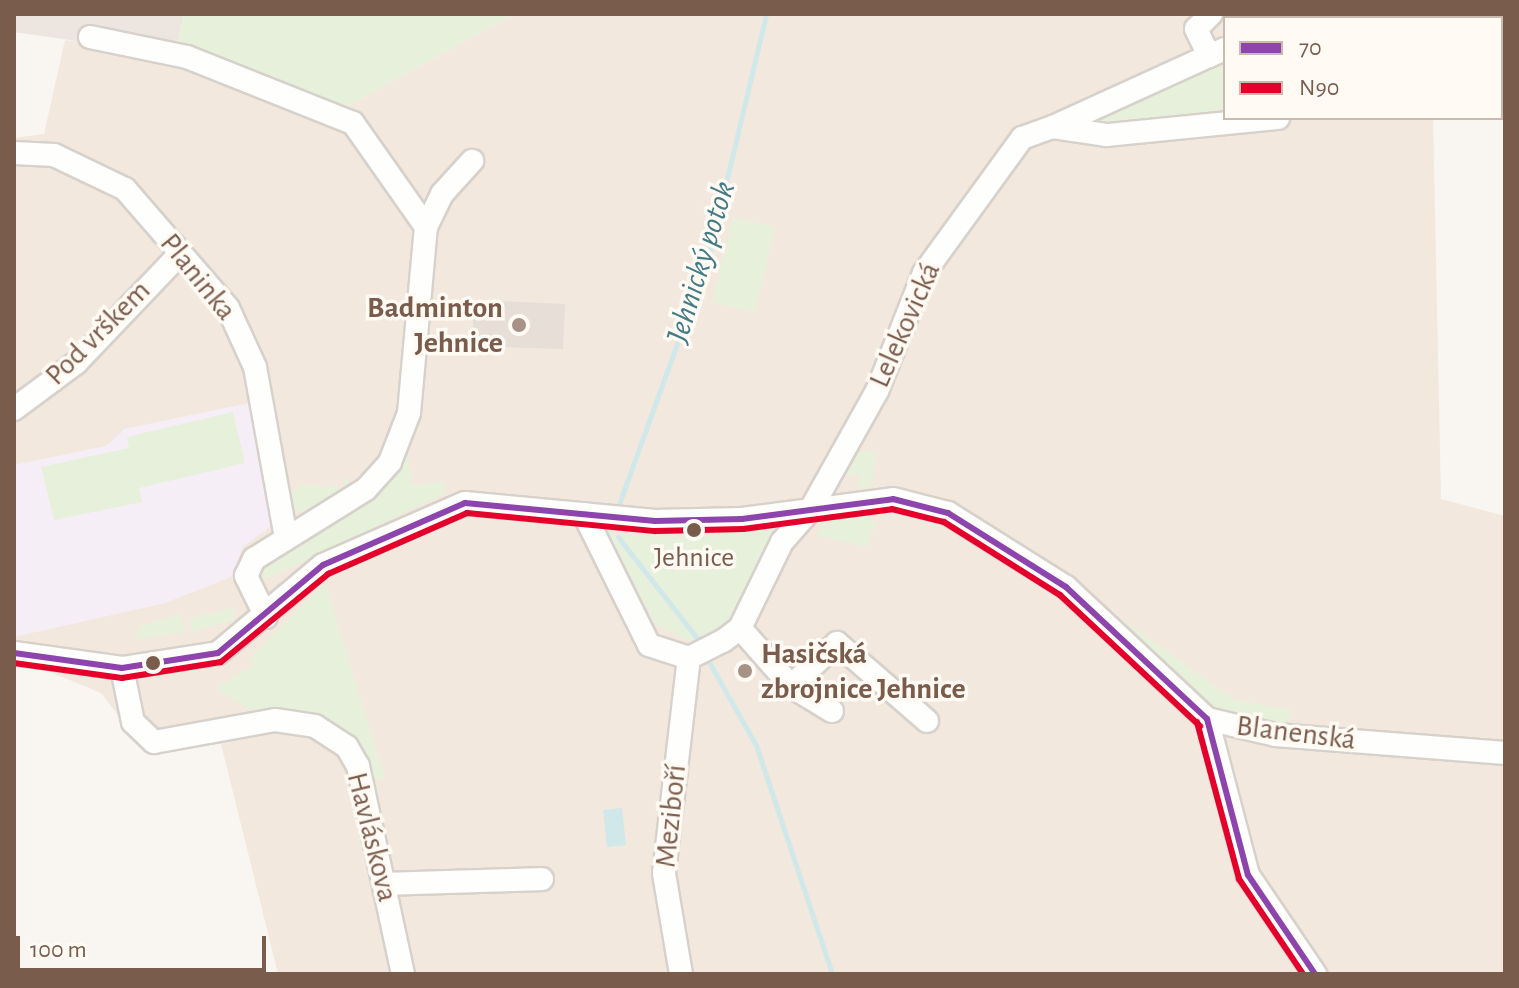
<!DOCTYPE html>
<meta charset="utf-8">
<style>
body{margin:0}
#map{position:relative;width:1519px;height:988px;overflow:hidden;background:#f9f5f0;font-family:"Alegreya Sans",sans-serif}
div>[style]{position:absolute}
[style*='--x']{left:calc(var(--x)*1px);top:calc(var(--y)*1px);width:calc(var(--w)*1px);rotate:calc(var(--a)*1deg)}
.residential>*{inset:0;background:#f2e8de}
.industrial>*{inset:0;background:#ede5e0}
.education>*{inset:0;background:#f6eef6}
.green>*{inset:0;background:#e7f0db}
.water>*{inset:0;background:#d0e8ea}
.stream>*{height:5px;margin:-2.5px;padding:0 2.5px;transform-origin:2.5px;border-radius:2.5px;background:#d0e8ea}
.building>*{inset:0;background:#e6ded7}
.roads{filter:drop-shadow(2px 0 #d7d1cb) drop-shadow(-2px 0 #d7d1cb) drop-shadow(0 2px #d7d1cb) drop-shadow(0 -2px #d7d1cb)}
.minor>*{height:22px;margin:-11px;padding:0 11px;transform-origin:11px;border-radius:11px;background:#fefefd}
.bus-1>*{height:6px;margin:-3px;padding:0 3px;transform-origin:3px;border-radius:3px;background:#8e44ad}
.bus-2>*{height:6px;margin:-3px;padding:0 3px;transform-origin:3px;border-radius:3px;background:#e4002b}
.dots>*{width:22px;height:22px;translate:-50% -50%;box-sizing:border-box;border:4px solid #fffaf3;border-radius:50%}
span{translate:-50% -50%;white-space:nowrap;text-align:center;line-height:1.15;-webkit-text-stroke:7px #fffaf3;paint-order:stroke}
.bus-label{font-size:28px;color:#7a5c4d}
.street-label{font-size:30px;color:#7a5c4d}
.poi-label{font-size:30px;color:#7a5c4d;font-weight:700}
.right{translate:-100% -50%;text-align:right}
.left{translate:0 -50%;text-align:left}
.water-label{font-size:32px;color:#437c86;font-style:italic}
.frame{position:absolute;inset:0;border:16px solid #7a5c4d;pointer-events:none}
.legend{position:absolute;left:1223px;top:16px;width:280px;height:104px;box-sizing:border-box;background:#fffaf3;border:2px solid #cabbb1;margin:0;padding:10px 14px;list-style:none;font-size:24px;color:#7a5c4d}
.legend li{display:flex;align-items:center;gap:16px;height:40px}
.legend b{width:40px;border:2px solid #cabbb1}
.scale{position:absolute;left:16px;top:936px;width:250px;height:36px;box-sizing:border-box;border:4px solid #7a5c4d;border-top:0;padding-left:10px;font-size:24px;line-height:28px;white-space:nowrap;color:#7a5c4d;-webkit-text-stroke:6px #fffaf3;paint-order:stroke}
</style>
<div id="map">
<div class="residential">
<i style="clip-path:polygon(514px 14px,1505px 14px,1501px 66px,1501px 18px,1225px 18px,1225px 118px,1433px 118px,1441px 499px,1505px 516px,1505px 974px,278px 974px,221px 744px,144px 749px,101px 693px,48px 671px,14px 667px,14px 138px,44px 134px,65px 40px,174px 55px,324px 119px)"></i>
</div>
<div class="industrial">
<i style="clip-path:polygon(14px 14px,184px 14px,174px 55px,14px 32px)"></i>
</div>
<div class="education">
<i style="clip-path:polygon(254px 402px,276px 522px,243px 547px,231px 577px,165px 603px,14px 637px,14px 465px,106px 446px,124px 429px)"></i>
</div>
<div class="green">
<i style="clip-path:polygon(184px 14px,514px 14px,324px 119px,174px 55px)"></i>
<i style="clip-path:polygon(1377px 14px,1505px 14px,1505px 57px,1501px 18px,1361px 18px)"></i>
<i style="clip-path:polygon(1225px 62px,1225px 109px,1139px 120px,1132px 128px,1079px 127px)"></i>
<i style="clip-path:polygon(733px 217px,775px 227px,755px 312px,712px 302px)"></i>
<i style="clip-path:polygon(233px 412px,245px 463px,139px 488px,142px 502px,54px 520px,41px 467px,129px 448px,127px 437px)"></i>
<i style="clip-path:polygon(407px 443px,411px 485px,445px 482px,444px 494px,264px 580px,264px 567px,326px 527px)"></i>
<i style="clip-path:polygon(875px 451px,872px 487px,858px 489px,860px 473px,841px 476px,856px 452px)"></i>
<i style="clip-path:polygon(346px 475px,351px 491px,308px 513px,291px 509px,288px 496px,302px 485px,343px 488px)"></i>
<i style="clip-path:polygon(869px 516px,876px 522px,868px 547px,816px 535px,826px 521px)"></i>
<i style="clip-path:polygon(771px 530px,774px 542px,746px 603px,727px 626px,694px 643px,656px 625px,608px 533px,678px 538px)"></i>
<i style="clip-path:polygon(325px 583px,385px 778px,373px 779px,362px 747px,315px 712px,254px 713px,216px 688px,253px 666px,250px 658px)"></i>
<i style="clip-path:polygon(234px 607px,233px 620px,192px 632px,190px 619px)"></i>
<i style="clip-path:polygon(180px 614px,186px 632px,136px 639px,140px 626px)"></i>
<i style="clip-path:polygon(1123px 620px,1235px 700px,1291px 710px,1287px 725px,1231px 715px,1207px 703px)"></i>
</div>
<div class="water">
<i style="clip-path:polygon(622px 808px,626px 845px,607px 847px,603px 810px)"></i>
</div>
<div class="stream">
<i style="--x:619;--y:504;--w:262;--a:-70.1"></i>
<i style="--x:708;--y:258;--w:251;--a:-76.6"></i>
<i style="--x:618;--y:537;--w:127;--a:52"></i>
<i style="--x:709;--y:662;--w:95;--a:60.5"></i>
<i style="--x:756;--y:745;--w:241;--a:71.6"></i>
</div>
<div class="building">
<i style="clip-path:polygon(474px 300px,565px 304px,563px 349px,472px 346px)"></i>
</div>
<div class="roads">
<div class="minor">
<i style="--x:1211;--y:14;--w:21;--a:135"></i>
<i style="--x:1196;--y:29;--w:30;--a:64"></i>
<i style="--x:1209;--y:56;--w:17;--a:-24"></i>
<i style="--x:1314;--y:18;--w:16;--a:-15"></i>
<i style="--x:90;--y:37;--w:99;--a:11.7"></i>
<i style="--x:187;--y:57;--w:179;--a:21.7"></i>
<i style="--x:353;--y:123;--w:127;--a:54.9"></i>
<i style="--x:1053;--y:127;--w:171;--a:-24.5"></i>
<i style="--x:14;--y:153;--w:40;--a:2.9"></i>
<i style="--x:54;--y:155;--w:79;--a:25.6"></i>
<i style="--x:125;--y:189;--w:157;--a:49.1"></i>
<i style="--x:228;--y:308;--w:65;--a:65.4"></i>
<i style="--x:255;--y:367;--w:173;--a:79.7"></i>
<i style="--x:14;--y:409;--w:77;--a:-36.6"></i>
<i style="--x:76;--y:363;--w:149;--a:-46.4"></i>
<i style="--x:584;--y:514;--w:146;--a:63.6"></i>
<i style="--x:649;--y:645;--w:42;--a:18"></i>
<i style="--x:689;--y:658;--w:38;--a:-27"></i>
<i style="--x:723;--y:641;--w:21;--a:-37"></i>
<i style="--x:740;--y:628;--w:96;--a:-64"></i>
<i style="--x:782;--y:542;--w:44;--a:-48.7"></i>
<i style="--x:811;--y:509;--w:135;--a:-60.8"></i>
<i style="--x:877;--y:391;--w:127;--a:-68.3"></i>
<i style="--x:924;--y:273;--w:167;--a:-54"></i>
<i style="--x:1022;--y:138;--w:33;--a:-20"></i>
<i style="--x:1053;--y:127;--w:55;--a:8.4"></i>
<i style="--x:1107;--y:135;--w:172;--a:-5.7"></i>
<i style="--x:266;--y:617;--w:46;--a:-116"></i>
<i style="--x:246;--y:576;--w:19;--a:-65"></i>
<i style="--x:254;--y:559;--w:132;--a:-32"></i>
<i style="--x:366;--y:489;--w:36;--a:-48"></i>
<i style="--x:390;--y:462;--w:53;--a:-68.8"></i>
<i style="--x:409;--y:413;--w:187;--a:-84.8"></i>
<i style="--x:426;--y:227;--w:37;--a:-64"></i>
<i style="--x:442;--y:194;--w:45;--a:-47.7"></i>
<i style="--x:740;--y:628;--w:77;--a:48.7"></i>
<i style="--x:791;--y:686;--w:48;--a:31.4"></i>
<i style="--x:14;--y:653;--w:109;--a:7.9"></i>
<i style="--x:122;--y:668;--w:97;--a:-8.9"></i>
<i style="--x:218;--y:653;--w:137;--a:-40"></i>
<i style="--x:323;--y:565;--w:155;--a:-23.6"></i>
<i style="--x:465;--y:503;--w:191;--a:5.4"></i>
<i style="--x:655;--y:521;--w:87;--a:-1.3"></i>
<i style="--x:742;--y:519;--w:152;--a:-7.5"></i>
<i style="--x:893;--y:499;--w:57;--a:14.3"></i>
<i style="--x:948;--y:513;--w:139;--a:32.1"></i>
<i style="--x:1066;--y:587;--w:193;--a:43.1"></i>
<i style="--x:1207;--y:719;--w:71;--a:13.1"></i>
<i style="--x:1276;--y:735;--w:230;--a:4.5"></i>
<i style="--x:122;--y:668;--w:55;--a:78.5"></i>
<i style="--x:133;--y:722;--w:29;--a:44"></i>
<i style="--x:154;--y:742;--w:123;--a:-10.3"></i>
<i style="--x:275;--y:720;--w:40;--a:8.5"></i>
<i style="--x:315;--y:726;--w:38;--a:33"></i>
<i style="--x:347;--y:747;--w:22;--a:60"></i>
<i style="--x:358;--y:766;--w:213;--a:77.8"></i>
<i style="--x:791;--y:686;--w:63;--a:-43.1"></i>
<i style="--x:837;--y:643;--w:119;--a:40.9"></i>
<i style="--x:1207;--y:719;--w:161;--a:75.3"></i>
<i style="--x:1248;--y:875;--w:120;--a:55.9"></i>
<i style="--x:385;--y:884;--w:157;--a:-1.8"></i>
<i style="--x:681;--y:974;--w:102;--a:-99.6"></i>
<i style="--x:664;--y:873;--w:216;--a:-83.4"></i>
</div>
</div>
<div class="bus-1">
<i style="--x:14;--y:653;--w:109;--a:7.9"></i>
<i style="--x:122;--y:668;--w:97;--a:-8.9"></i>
<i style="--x:218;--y:653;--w:137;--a:-40"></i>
<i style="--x:323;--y:565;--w:155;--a:-23.6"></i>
<i style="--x:465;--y:503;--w:191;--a:5.4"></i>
<i style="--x:655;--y:521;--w:87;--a:-1.3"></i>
<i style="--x:742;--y:519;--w:152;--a:-7.5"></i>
<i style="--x:893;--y:499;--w:57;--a:14.3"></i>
<i style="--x:948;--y:513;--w:139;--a:32.1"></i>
<i style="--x:1066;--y:587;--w:193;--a:43.1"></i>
<i style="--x:1207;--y:719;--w:161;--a:75.3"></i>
<i style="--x:1248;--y:875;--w:120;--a:55.9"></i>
</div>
<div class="bus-2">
<i style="--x:14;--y:663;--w:109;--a:7.9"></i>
<i style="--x:122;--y:678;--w:100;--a:-9.2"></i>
<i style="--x:221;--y:662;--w:139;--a:-39.4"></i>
<i style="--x:328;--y:574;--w:152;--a:-23.7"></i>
<i style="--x:467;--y:513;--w:189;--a:5.5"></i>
<i style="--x:655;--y:531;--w:88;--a:-1.3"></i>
<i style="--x:743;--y:529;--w:150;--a:-7.6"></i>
<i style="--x:892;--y:509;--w:54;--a:14"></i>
<i style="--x:944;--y:522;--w:137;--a:32.2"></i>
<i style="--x:1060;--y:595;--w:192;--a:43.1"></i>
<i style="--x:1197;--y:722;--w:163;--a:75"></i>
<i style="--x:1239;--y:879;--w:115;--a:56"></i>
</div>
<div class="dots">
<i style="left:519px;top:325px;background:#a69286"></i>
<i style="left:694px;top:530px;background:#7a5c4d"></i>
<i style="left:153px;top:663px;background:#7a5c4d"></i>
<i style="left:745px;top:671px;background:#a69286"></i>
</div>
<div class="bus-label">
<span style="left:694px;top:558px">Jehnice</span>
</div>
<div class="street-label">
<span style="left:198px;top:277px;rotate:51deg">Planinka</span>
<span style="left:905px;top:325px;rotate:-66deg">Lelekovická</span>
<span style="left:98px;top:333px;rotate:-45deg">Pod vrškem</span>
<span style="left:1296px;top:733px;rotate:7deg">Blanenská</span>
<span style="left:671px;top:816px;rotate:-84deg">Meziboří</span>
<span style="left:372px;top:837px;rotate:76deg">Havláskova</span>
</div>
<div class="poi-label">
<span class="right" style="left:503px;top:325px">Badminton<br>Jehnice</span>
<span class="left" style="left:761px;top:671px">Hasičská<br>zbrojnice Jehnice</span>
</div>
<div class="water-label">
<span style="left:701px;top:262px;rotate:-73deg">Jehnický potok</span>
</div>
<div class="frame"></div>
<ul class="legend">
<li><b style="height:10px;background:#8e44ad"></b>70</li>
<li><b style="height:10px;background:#e4002b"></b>N90</li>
</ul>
<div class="scale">100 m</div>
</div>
